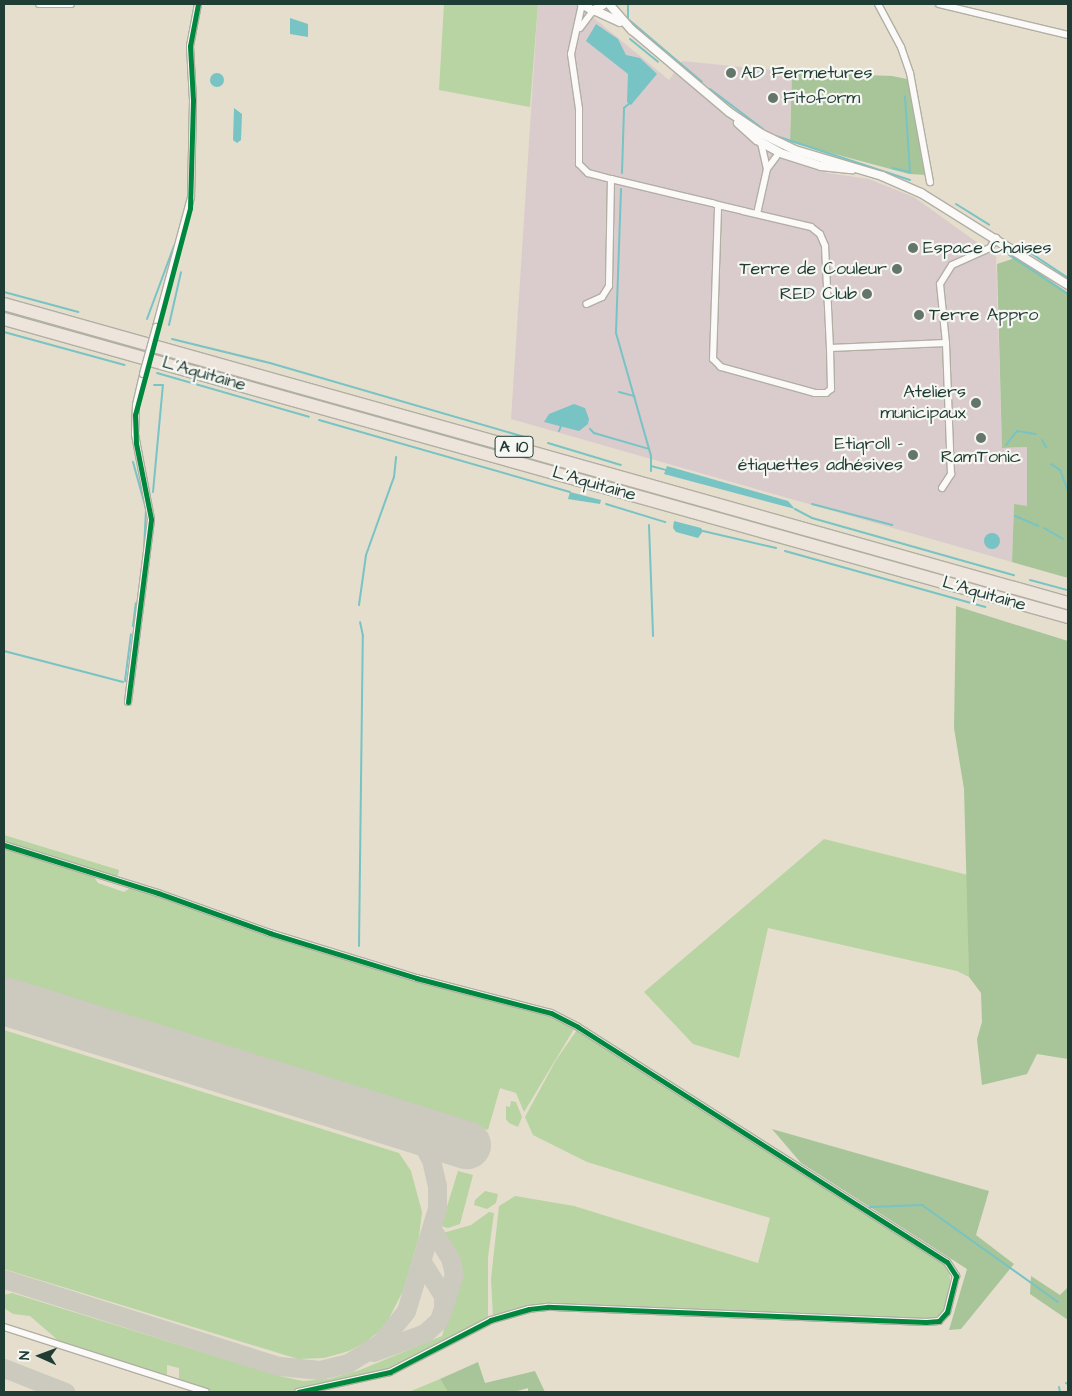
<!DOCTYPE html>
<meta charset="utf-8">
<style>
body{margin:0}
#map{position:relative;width:1072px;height:1396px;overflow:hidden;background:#e5decd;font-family:"Architects Daughter",sans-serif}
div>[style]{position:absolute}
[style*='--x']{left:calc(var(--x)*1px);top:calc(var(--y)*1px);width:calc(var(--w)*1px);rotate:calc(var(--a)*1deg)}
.industrial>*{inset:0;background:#dacccc}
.green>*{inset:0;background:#b8d4a2}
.forest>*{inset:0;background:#a8c599}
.water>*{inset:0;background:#78c3c4}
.round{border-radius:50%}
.stream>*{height:2px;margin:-1px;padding:0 1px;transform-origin:1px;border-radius:1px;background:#78c3c4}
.taxiway>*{height:19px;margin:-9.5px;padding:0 9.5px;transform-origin:9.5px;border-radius:9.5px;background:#ccc9bf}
.runway>*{height:48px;margin:-24px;padding:0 24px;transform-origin:24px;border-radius:24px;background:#ccc9bf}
.roads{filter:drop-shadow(1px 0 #b1afa4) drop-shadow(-1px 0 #b1afa4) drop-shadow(0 1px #b1afa4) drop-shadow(0 -1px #b1afa4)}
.minor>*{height:6px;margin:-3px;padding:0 3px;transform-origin:3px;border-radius:3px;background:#fbfaf8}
.tertiary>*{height:8px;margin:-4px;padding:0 4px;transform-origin:4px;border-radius:4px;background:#fbfaf8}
.motorway>*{height:12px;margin:-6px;padding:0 6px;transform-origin:6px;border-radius:6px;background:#ede5dc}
.bridges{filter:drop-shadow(1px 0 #b1afa4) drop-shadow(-1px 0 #b1afa4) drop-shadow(0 1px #b1afa4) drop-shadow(0 -1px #b1afa4)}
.minor-bridge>*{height:6px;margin:-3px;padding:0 3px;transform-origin:3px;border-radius:3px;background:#fbfaf8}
.cycleway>*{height:5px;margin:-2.5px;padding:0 2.5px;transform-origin:2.5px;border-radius:2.5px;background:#00873e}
.dots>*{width:14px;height:14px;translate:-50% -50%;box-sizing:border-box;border:2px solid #f6f6f2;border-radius:50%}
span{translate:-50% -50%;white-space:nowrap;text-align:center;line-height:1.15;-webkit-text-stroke:4.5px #f6f6f2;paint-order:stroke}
.shield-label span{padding:1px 4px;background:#f6f6f2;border:1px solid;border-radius:4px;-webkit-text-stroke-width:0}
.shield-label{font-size:16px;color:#1f3d34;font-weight:700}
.poi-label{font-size:18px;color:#1f3d34}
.left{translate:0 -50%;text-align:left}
.right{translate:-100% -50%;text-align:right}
.street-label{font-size:18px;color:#1f3d34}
.frame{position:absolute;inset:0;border:5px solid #1f3d34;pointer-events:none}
.north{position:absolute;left:15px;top:1331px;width:50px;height:50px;-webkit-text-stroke:4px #f6f6f2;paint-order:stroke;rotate:272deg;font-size:14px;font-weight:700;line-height:20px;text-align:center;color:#1f3d34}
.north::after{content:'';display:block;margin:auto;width:18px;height:22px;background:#1f3d34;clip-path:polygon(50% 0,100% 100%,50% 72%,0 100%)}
</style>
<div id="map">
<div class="industrial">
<i style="clip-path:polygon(538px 4px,577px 4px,669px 80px,682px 61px,792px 72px,789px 161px,828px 173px,869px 179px,914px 197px,996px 256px,1002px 448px,1027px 447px,1027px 507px,1014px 504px,1012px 562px,511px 419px)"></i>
</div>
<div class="green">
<i style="clip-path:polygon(444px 4px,538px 4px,530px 107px,439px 90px)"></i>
<i style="clip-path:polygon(4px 835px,119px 870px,118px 875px,115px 877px,4px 842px)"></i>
<i style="clip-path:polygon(824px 839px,968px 875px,969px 977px,957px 971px,768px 928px,739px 1058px,693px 1044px,644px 992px)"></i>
<i style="clip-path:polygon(4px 847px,92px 874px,98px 883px,124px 892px,132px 887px,212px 916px,430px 985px,540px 1013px,574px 1029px,524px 1112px,516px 1093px,500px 1088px,488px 1130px,4px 979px)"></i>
<i style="clip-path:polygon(4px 1030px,399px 1153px,411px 1171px,422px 1212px,419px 1237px,403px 1291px,385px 1326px,366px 1342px,349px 1351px,324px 1358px,298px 1359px,4px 1269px)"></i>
<i style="clip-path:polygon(577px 1030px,941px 1262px,949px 1271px,951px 1286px,945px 1308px,938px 1318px,932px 1321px,547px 1307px,493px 1317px,491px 1279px,499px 1206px,515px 1196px,574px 1206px,758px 1263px,770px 1218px,587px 1162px,533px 1135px,525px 1117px,556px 1060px)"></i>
<i style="clip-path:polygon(511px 1101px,516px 1102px,522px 1117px,518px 1127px,509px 1123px,506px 1119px,506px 1106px,510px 1107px)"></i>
<i style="clip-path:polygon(458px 1171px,473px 1175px,460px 1224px,448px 1228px,441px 1226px)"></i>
<i style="clip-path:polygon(485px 1191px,498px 1194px,496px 1203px,487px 1209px,474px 1205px,475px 1200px)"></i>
<i style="clip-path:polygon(489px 1212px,494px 1213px,488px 1257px,488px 1319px,399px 1366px,372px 1376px,295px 1392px,208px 1392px,179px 1383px,179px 1368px,167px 1365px,167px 1379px,68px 1349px,30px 1316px,13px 1314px,4px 1308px,4px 1295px,12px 1293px,279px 1376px,303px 1381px,329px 1379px,360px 1370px,442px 1336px,461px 1274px,442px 1238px,443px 1233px,471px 1225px)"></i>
<i style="clip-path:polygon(440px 1379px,448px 1392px,409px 1392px)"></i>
</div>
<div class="forest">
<i style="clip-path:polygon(792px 72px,892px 76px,912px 80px,927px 175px,909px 174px,790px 142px)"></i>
<i style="clip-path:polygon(1018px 257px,1068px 293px,1068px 578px,1012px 562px,1014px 504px,1027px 506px,1027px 447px,1002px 448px,997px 264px)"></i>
<i style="clip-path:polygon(956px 606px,1068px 641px,1068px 1059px,1037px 1054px,1027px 1074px,982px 1085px,977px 1039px,982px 1022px,981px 993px,969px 977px,964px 789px,954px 728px)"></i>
<i style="clip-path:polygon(772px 1129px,989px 1191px,976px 1235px,1014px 1264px,961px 1329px,949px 1330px,967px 1269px,801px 1163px)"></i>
<i style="clip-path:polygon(1031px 1276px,1060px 1295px,1068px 1287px,1068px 1320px,1030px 1294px)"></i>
<i style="clip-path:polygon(478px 1362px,485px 1383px,535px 1371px,545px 1392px,528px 1392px,528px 1388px,514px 1392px,448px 1392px,440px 1379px)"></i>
</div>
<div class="water">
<i style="clip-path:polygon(290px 18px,308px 24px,308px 37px,290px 34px)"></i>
<i style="clip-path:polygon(596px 24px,618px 39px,626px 55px,640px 58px,657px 74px,631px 105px,627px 102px,628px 74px,586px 41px)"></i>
<i class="round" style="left:210px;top:73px;width:14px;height:14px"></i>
<i style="clip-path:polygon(234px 108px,242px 114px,241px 140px,237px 143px,233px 140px)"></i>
<i style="clip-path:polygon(574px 404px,585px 408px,589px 419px,588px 424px,579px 431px,544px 422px,549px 414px)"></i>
<i style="clip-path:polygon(667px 466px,788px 501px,795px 509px,664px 474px)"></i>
<i style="clip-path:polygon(570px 492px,601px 500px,600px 504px,568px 499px)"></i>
<i style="clip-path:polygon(674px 521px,701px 528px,703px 531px,698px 538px,676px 532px,673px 528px)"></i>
<i class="round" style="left:984px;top:533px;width:16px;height:16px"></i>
</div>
<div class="stream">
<i style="--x:628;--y:4;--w:15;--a:90"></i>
<i style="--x:628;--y:19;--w:97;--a:40.4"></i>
<i style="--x:630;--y:39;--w:36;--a:39"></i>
<i style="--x:710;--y:89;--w:66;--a:37"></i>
<i style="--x:776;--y:136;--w:141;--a:18.2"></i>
<i style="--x:892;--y:168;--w:18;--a:13"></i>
<i style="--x:910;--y:172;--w:76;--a:-93.8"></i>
<i style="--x:622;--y:173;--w:65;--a:-88.2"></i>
<i style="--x:624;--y:108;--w:8;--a:-40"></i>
<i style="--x:621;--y:189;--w:144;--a:92"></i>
<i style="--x:616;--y:333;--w:128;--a:74.1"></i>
<i style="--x:651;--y:456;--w:15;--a:90"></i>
<i style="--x:956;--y:204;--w:39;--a:32"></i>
<i style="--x:1020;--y:246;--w:58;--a:33.7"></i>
<i style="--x:1009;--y:255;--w:71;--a:33.5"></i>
<i style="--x:4;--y:292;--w:77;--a:15.1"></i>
<i style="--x:147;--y:319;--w:78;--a:-69.7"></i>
<i style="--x:169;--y:325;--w:54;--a:-77.2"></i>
<i style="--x:4;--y:332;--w:125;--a:15.3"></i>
<i style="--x:172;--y:339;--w:101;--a:13.8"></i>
<i style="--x:270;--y:363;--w:265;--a:16.2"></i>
<i style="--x:157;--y:373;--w:158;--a:16.1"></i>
<i style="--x:619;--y:392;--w:16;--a:15"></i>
<i style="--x:319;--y:420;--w:261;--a:16"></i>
<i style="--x:590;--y:429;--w:6;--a:45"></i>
<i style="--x:594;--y:433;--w:57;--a:16.2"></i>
<i style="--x:559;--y:431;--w:5;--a:-68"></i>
<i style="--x:1042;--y:440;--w:8;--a:60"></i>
<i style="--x:548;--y:443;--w:76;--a:16.8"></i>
<i style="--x:1006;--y:445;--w:18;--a:-52"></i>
<i style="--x:1017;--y:431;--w:19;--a:9"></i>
<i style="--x:133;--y:462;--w:49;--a:74.5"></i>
<i style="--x:146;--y:509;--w:41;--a:92.8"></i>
<i style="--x:1051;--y:464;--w:11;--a:34"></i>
<i style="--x:1060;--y:470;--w:22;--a:69"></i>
<i style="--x:651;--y:466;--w:16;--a:15"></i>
<i style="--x:153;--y:492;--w:107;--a:-84.7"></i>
<i style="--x:163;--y:385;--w:9;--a:180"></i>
<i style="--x:606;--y:504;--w:62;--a:17"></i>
<i style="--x:812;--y:504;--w:83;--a:14.7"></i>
<i style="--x:795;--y:509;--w:19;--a:28"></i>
<i style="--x:812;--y:518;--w:210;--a:15.8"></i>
<i style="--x:1015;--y:516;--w:25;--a:23"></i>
<i style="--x:649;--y:525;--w:111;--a:87.9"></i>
<i style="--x:1044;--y:528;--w:22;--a:30"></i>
<i style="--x:703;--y:531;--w:75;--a:13.1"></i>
<i style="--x:785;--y:551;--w:208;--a:15.6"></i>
<i style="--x:1030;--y:580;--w:39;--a:15"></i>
<i style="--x:359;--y:605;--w:50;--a:-82"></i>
<i style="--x:366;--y:555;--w:83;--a:-70.3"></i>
<i style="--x:394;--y:477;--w:20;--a:-84"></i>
<i style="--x:133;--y:626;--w:23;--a:-83"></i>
<i style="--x:4;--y:651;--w:123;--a:14.6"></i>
<i style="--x:125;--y:681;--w:47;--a:-82.7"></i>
<i style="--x:359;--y:946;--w:310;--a:-89.3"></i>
<i style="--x:363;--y:636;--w:14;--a:-102"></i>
<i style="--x:870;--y:1207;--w:52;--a:-2.2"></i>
<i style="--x:922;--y:1205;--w:167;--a:35.5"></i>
<i style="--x:1066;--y:1383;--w:2;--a:27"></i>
<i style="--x:1059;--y:1387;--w:5;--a:79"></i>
</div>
<div class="taxiway">
<i style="--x:422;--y:1262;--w:40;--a:58"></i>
<i style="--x:443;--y:1296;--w:10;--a:90"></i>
<i style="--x:4;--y:1279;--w:288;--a:17.6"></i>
<i style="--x:279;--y:1366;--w:41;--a:5.6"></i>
<i style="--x:320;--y:1370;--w:29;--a:-14"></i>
<i style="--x:348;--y:1363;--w:38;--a:-32"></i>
<i style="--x:380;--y:1343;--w:41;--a:-50.9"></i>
<i style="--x:406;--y:1311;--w:108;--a:-73.2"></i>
<i style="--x:437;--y:1208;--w:22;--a:-90"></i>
<i style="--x:437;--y:1186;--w:27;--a:-103"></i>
<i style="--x:431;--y:1160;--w:21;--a:-118"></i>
<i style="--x:421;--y:1141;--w:23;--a:-140"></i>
<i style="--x:373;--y:1352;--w:55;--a:-20.1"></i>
<i style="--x:425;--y:1333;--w:19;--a:-43"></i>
<i style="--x:439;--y:1320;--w:48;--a:-71.9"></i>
<i style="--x:454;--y:1274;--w:16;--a:-104"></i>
<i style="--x:450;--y:1258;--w:34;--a:-122"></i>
<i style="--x:4;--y:1368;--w:66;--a:21.5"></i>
</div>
<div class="runway">
<i style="--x:4;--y:1001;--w:485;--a:17.3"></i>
</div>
<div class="roads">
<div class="minor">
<i style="--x:39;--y:4;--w:32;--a:0"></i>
<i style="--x:582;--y:4;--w:51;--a:102.4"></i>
<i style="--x:571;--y:54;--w:56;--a:81.7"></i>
<i style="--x:579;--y:109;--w:55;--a:90"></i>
<i style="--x:579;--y:164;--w:13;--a:45"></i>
<i style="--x:588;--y:173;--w:24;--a:15"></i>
<i style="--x:611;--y:179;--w:107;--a:91.1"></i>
<i style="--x:609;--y:286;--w:13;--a:122"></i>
<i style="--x:602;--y:297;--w:17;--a:156"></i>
<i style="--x:878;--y:4;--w:49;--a:61.9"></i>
<i style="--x:901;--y:47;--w:28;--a:71"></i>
<i style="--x:910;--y:73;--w:111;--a:79.6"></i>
<i style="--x:939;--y:4;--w:133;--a:13.5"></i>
<i style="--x:580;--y:28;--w:21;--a:-53"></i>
<i style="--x:767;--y:169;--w:15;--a:-53"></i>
<i style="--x:611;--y:179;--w:77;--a:13.5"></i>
<i style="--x:686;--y:197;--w:27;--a:13"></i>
<i style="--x:712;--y:203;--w:6;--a:18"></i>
<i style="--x:718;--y:205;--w:26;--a:13"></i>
<i style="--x:743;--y:211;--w:70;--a:13.2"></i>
<i style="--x:811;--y:227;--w:11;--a:38"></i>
<i style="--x:820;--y:234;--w:13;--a:67"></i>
<i style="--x:825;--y:246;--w:102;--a:87.2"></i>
<i style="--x:830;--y:348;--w:41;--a:88.6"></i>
<i style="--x:831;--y:389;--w:6;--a:141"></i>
<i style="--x:826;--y:393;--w:11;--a:180"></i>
<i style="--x:815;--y:393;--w:98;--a:-164.5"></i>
<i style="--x:721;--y:367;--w:11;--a:-135"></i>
<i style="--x:713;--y:359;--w:154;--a:-88.1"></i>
<i style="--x:757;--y:214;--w:46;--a:-77.5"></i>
<i style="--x:767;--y:169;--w:27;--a:-103"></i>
<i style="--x:156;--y:327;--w:135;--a:-74.9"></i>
<i style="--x:191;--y:197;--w:97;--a:-88.8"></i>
<i style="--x:193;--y:100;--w:54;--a:-93.2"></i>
<i style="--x:190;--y:46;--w:43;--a:-79.2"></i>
<i style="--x:830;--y:348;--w:116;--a:-2.5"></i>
<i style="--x:942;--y:488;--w:17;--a:-57"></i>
<i style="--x:951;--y:474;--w:131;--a:-92.2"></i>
<i style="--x:946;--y:343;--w:59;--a:-95.8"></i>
<i style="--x:940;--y:284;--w:22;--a:-58"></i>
<i style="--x:952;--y:265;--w:42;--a:-24.1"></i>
<i style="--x:990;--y:248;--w:12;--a:-59"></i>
<i style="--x:128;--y:702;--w:184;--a:-82.8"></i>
<i style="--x:151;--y:519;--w:86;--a:-100.7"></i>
<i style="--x:135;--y:434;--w:29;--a:-88"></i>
<i style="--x:136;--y:405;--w:32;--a:-77"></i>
<i style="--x:4;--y:845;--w:161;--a:17.3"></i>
<i style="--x:158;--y:893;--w:119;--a:19.7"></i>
<i style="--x:270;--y:933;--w:153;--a:17.1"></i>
<i style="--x:416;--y:978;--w:139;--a:14.5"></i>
<i style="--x:551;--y:1013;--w:30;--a:27"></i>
<i style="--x:578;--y:1027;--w:437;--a:32.5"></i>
<i style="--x:947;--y:1262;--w:17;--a:57"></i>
<i style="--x:956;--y:1276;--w:37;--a:104"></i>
<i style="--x:947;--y:1312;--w:12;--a:132"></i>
<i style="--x:939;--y:1321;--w:13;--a:176"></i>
<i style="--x:926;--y:1322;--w:379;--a:-177.7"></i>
<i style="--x:547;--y:1307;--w:18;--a:174"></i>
<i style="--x:529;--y:1309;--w:40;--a:164"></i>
<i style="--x:491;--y:1320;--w:114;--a:152.8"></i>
<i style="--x:390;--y:1372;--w:94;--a:167.7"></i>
<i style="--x:4;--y:1327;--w:212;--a:17.8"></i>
</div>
<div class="tertiary">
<i style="--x:582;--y:4;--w:13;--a:32"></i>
<i style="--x:593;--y:11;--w:13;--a:-32"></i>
<i style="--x:609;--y:4;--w:35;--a:49"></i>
<i style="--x:632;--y:30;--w:127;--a:40.2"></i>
<i style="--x:729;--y:112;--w:40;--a:34"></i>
<i style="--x:762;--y:134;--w:37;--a:26"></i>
<i style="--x:795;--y:150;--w:91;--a:16.6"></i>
<i style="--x:882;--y:176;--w:43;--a:23.6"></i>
<i style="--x:921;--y:193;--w:173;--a:32"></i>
<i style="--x:596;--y:11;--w:26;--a:25"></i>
<i style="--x:738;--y:123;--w:25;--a:42"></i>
<i style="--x:757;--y:140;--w:26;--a:29"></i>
<i style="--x:780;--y:153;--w:43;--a:17.6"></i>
<i style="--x:821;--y:166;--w:31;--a:6"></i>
</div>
<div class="motorway">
<i style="--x:4;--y:304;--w:1105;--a:15.7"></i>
<i style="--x:4;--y:319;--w:1105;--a:15.65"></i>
</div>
</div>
<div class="bridges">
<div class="minor-bridge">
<i style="--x:143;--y:374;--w:49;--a:-74.5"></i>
</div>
</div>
<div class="cycleway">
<i style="--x:128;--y:702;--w:184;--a:-82.8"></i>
<i style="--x:151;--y:519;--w:77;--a:-101.2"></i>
<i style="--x:136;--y:443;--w:28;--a:-92"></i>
<i style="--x:135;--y:415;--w:214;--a:-75.1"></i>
<i style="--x:190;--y:208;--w:108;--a:-88.4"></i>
<i style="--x:193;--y:100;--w:54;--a:-93.2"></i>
<i style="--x:190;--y:46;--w:43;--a:-79.2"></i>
<i style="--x:4;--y:845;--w:161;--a:17.3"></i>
<i style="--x:158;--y:893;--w:119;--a:19.7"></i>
<i style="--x:270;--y:933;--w:153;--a:17.1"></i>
<i style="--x:416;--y:978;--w:139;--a:14.5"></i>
<i style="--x:551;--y:1013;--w:30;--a:27"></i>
<i style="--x:578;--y:1027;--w:437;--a:32.5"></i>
<i style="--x:947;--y:1262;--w:17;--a:57"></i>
<i style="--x:956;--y:1276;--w:37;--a:104"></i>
<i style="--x:947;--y:1312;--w:12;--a:132"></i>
<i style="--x:939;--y:1321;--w:13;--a:176"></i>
<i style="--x:926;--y:1322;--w:379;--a:-177.7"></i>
<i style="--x:547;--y:1307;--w:18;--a:174"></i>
<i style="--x:529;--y:1309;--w:40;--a:164"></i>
<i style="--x:491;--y:1320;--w:114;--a:152.8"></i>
<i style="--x:390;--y:1372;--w:94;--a:167.7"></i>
</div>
<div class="dots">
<i style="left:731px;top:73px;background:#64756a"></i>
<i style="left:773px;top:98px;background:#64756a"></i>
<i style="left:913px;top:248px;background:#64756a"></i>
<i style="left:897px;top:269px;background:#64756a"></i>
<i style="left:867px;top:294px;background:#64756a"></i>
<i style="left:919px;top:315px;background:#64756a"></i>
<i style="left:976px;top:403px;background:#64756a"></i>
<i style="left:981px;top:438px;background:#64756a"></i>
<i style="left:913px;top:455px;background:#64756a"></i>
</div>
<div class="shield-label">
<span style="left:514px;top:447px">A 10</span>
</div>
<div class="poi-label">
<span class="left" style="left:741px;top:73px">AD Fermetures</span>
<span class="left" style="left:783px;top:98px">Fitoform</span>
<span class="left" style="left:923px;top:248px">Espace Chaises</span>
<span class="right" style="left:887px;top:269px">Terre de Couleur</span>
<span class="right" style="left:857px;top:294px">RED Club</span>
<span class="left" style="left:929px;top:315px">Terre Appro</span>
<span class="right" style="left:966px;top:403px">Ateliers<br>municipaux</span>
<span class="right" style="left:903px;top:455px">Etiqroll -<br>étiquettes adhésives</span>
<span style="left:981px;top:457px">RamTonic</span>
</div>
<div class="street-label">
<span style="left:204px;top:374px;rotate:16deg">L'Aquitaine</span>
<span style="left:594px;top:484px;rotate:16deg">L'Aquitaine</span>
<span style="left:984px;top:594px;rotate:16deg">L'Aquitaine</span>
</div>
<div class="frame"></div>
<div class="north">N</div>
</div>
